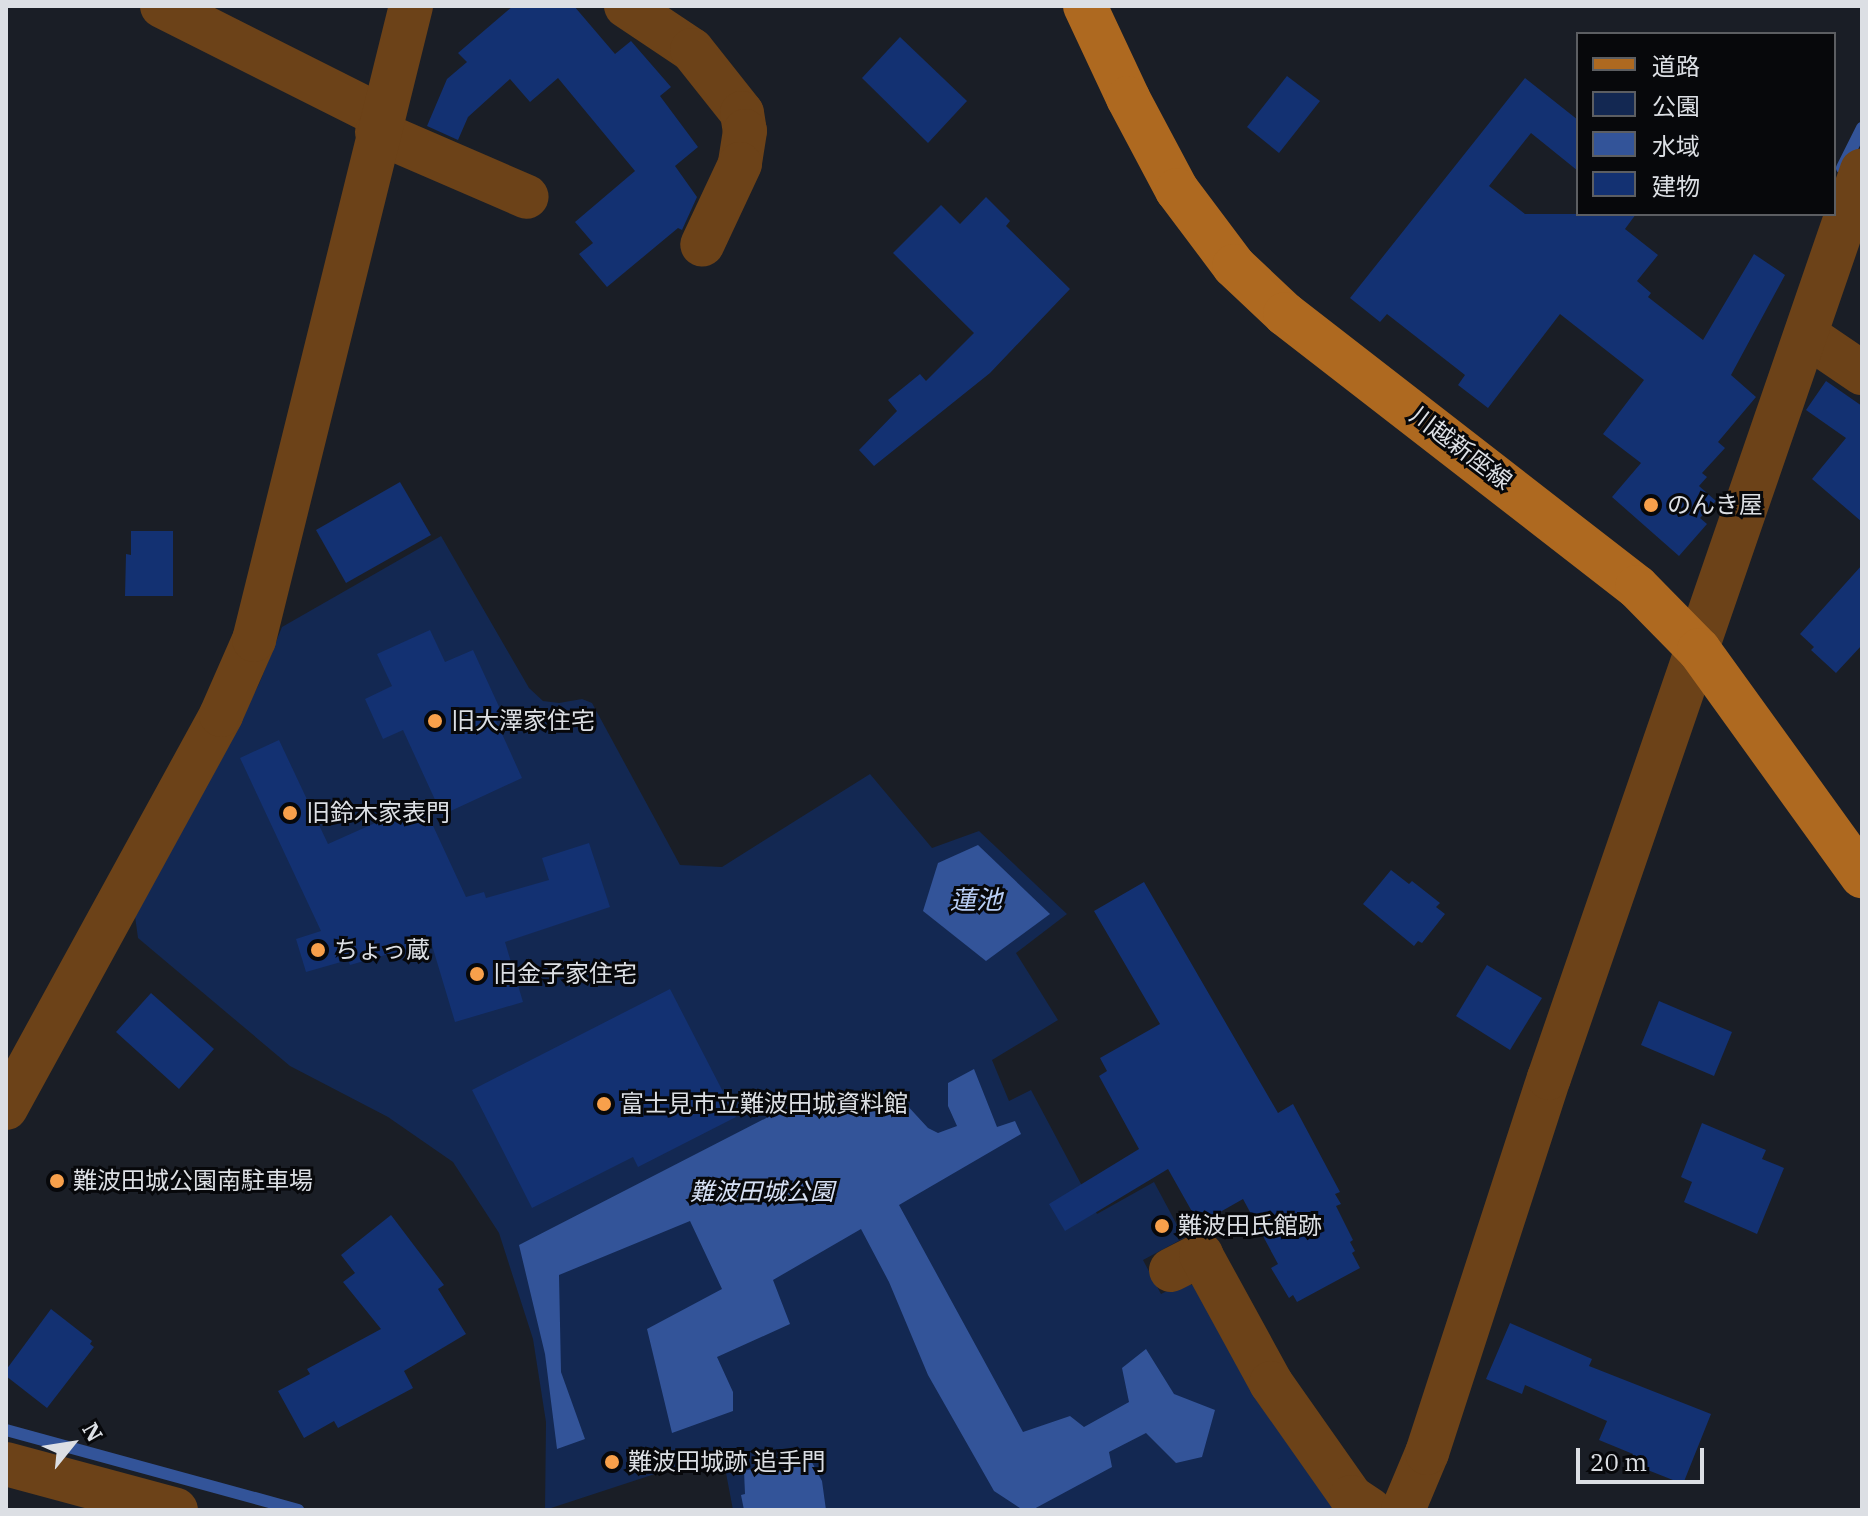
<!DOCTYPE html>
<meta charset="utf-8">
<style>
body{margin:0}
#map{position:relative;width:1868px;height:1516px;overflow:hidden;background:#1a1e26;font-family:"IBM Plex Serif","Noto Sans JP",serif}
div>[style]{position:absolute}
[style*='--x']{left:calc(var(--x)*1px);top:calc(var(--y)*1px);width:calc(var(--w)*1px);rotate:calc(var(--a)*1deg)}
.green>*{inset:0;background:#132852}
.water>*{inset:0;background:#335499}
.stream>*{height:12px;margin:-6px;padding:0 6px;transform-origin:6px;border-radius:6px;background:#335499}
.building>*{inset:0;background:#133172}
.minor>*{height:44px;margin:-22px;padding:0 22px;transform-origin:22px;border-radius:22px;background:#6c4218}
.major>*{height:44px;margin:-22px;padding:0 22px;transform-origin:22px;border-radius:22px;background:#ae6920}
.dots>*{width:22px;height:22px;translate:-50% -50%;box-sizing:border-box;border:4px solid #07080b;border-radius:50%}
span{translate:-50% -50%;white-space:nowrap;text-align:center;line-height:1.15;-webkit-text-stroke:6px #07080b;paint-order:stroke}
.street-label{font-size:24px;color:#dcdfe4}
.poi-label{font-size:24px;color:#dcdfe4}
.left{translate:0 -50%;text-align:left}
.park-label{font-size:24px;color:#d7e1f5;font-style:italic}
.water-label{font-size:26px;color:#b9cef5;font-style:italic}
.frame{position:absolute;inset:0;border:8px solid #dcdfe4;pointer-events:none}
.legend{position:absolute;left:1576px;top:32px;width:260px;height:184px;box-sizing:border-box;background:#07080b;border:2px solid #5c5e62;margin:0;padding:10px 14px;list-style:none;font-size:24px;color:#dcdfe4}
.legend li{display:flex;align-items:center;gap:16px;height:40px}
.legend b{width:40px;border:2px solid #5c5e62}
.north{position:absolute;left:32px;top:1404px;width:80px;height:80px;-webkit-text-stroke:6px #07080b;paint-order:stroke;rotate:60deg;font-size:22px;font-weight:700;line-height:32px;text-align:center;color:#dcdfe4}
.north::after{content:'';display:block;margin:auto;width:28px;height:36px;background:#dcdfe4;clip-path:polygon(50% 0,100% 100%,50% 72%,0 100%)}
.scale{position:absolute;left:1576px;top:1448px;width:128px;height:36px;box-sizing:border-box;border:4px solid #dcdfe4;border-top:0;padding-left:10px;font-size:24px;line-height:28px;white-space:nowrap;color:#dcdfe4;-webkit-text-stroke:6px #07080b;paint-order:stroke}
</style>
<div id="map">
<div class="green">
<i style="clip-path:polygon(441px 536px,529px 688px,543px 701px,559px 703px,582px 699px,592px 703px,680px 865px,722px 867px,870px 774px,932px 848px,979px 831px,1067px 914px,1016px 953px,1058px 1020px,992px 1060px,1009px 1101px,1031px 1090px,1097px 1214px,1154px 1182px,1184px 1238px,1143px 1260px,1161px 1294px,1183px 1283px,1203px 1287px,1345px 1510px,733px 1510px,722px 1452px,545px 1510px,546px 1422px,533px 1339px,499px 1233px,453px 1162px,388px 1117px,290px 1066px,138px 938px,135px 916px,259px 684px,282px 627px)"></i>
</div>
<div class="water">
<i style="clip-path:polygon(978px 845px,1050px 914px,986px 961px,923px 911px,938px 863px)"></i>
<i style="clip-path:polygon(974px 1069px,997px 1127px,1015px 1121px,1021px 1134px,899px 1205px,1023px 1432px,1070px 1416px,1084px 1427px,1129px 1402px,1122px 1368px,1146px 1349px,1174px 1394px,1215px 1410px,1202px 1457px,1176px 1463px,1146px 1433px,1109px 1452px,1112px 1467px,1032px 1510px,1023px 1510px,994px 1491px,928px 1375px,889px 1282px,861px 1229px,773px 1280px,790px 1324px,717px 1357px,733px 1392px,733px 1411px,672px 1433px,647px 1329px,722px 1289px,690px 1221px,559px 1275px,561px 1372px,585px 1439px,557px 1449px,545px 1354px,519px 1245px,772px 1115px,904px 1102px,928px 1128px,938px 1133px,957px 1126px,948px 1106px,948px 1083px)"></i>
<i style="clip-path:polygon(807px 1453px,822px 1481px,826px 1510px,744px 1510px,741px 1495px,745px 1494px,744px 1471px,778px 1462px,776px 1457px)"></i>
</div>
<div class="stream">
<i style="--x:1842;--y:168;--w:45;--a:-63.4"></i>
<i style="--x:6;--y:1430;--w:303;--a:15.3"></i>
</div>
<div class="building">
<i style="clip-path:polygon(513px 6px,574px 6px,615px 54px,631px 41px,671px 87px,660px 96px,698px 147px,675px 166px,697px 197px,682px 230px,678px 228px,607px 287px,579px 254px,593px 243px,575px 222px,635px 171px,558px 78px,530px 102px,510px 79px,468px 117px,458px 140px,427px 126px,447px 79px,467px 62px,458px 53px)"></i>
<i style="clip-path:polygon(900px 37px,967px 101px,928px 143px,862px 78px)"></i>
<i style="clip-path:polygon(1287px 76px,1320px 101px,1279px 153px,1247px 127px)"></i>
<i style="clip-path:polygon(1525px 78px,1578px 120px,1578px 171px,1531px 133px,1489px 186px,1525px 214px,1636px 214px,1625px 229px,1658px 255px,1637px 281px,1651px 293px,1648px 297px,1703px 340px,1754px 254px,1785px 275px,1731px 375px,1756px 397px,1718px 442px,1725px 448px,1702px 473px,1707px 477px,1699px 486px,1716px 501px,1700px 518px,1707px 524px,1679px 556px,1612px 497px,1641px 463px,1603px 434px,1644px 380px,1560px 314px,1488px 408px,1458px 385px,1465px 375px,1387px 314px,1380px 322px,1350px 298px)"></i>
<i style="clip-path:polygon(986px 197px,1010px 221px,1006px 226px,1070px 289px,990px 373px,874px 466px,859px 450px,897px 411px,888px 400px,920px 374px,926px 381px,974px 333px,893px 253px,941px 205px,960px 224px)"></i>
<i style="clip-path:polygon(1826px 381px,1862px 406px,1862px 522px,1812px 479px,1846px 438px,1806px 410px)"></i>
<i style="clip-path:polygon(400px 482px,431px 535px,346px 583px,316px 530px)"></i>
<i style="clip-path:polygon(131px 531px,173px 531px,173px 596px,125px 596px,126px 554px,131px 555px)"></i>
<i style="clip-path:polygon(1862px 565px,1862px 645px,1836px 673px,1811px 650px,1814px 647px,1800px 634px)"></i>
<i style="clip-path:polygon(430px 630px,445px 662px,473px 650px,501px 711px,493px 714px,522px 778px,442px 815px,403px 730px,383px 739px,365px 699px,392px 686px,377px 654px)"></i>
<i style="clip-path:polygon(279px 740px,328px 844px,422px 802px,466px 897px,484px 892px,486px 898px,549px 880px,542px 858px,589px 843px,610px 907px,505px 942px,523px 1002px,455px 1022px,431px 942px,350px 965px,348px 960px,306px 972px,296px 939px,321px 931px,240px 758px)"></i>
<i style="clip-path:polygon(1391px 870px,1409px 884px,1412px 881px,1440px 903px,1436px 907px,1445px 914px,1422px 943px,1418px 941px,1414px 946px,1363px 904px)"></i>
<i style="clip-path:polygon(1144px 882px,1278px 1113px,1293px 1104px,1340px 1192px,1335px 1194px,1341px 1204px,1336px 1206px,1353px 1240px,1350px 1242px,1355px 1251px,1352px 1253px,1360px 1268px,1297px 1302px,1293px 1295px,1289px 1298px,1271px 1268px,1278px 1264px,1243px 1199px,1199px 1224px,1168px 1169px,1065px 1231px,1049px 1204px,1139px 1149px,1099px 1076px,1107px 1071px,1100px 1058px,1160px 1024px,1094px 911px)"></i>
<i style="clip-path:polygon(1487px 965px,1542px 998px,1510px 1050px,1456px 1016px)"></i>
<i style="clip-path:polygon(670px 989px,736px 1117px,638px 1167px,633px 1157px,532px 1208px,472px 1090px)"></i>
<i style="clip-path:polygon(151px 993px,214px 1049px,179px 1089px,116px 1032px)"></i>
<i style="clip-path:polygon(1659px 1001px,1732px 1032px,1714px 1076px,1641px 1045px)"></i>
<i style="clip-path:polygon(1702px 1123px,1766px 1150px,1762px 1159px,1784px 1168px,1757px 1234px,1684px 1202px,1692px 1182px,1681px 1177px)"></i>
<i style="clip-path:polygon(391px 1215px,444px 1285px,438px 1289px,466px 1334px,404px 1371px,413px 1388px,338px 1428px,334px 1421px,304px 1438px,278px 1391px,310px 1374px,307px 1369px,381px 1329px,343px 1282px,355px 1273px,341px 1255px)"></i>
<i style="clip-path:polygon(51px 1309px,92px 1341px,90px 1344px,94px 1347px,47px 1408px,6px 1376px,6px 1370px)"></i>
<i style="clip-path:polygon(1510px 1323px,1592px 1359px,1589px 1366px,1711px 1414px,1683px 1484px,1630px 1463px,1633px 1454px,1599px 1440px,1607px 1421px,1525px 1385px,1522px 1394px,1486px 1379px)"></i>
</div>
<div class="minor">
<i style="--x:162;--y:6;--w:245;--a:26.7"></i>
<i style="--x:626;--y:6;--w:79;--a:33.7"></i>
<i style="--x:692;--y:50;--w:80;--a:51.6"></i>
<i style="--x:742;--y:113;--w:18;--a:81"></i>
<i style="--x:745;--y:131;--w:33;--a:99"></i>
<i style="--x:740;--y:164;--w:89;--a:115.1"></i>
<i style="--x:377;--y:132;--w:163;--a:23.4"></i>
<i style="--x:1806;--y:335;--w:68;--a:34.2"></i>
<i style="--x:6;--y:1108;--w:448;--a:-61.3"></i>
<i style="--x:221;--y:715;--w:82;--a:-66.3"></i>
<i style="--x:254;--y:640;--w:653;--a:-76.09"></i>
<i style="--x:1171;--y:1270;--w:34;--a:-27"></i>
<i style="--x:1201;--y:1255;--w:146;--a:61.3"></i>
<i style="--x:1271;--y:1383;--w:139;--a:54.9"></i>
<i style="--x:1351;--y:1497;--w:23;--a:34"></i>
<i style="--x:6;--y:1464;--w:176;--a:15.1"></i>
<i style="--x:1403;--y:1510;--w:62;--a:-67.2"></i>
<i style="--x:1427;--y:1453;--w:394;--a:-72"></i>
<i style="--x:1549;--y:1078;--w:960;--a:-70.98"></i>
</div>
<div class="major">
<i style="--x:1085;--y:6;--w:102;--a:64.9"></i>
<i style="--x:1128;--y:98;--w:104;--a:62"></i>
<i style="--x:1177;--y:190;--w:95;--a:53.1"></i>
<i style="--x:1234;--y:266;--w:70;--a:43.3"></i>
<i style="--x:1285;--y:314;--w:445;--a:37.8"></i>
<i style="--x:1637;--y:587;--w:88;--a:45.5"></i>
<i style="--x:1699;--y:650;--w:279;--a:54.2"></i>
</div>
<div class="dots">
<i style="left:1651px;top:505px;background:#f8a04b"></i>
<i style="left:435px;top:721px;background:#f8a04b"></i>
<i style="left:290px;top:813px;background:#f8a04b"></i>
<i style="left:318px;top:950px;background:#f8a04b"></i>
<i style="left:477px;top:974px;background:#f8a04b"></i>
<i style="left:604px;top:1104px;background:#f8a04b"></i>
<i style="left:57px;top:1181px;background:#f8a04b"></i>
<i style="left:1162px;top:1226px;background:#f8a04b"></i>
<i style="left:612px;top:1462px;background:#f8a04b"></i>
</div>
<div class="street-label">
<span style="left:1461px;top:448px;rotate:37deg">川越新座線</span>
</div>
<div class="poi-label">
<span class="left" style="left:1667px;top:505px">のんき屋</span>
<span class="left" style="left:451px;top:721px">旧大澤家住宅</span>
<span class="left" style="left:306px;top:813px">旧鈴木家表門</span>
<span class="left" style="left:334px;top:950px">ちょっ蔵</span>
<span class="left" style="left:493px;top:974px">旧金子家住宅</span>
<span class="left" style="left:620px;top:1104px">富士見市立難波田城資料館</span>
<span class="left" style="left:73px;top:1181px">難波田城公園南駐車場</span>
<span class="left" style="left:1178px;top:1226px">難波田氏館跡</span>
<span class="left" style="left:628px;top:1462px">難波田城跡 追手門</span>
</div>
<div class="park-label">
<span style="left:762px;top:1192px">難波田城公園</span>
</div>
<div class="water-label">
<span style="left:976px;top:900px">蓮池</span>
</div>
<div class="frame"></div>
<ul class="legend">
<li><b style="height:10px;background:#ae6920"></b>道路</li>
<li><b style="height:22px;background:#132852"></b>公園</li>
<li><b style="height:22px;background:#335499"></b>水域</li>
<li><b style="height:22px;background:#133172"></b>建物</li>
</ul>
<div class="north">N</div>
<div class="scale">20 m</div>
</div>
